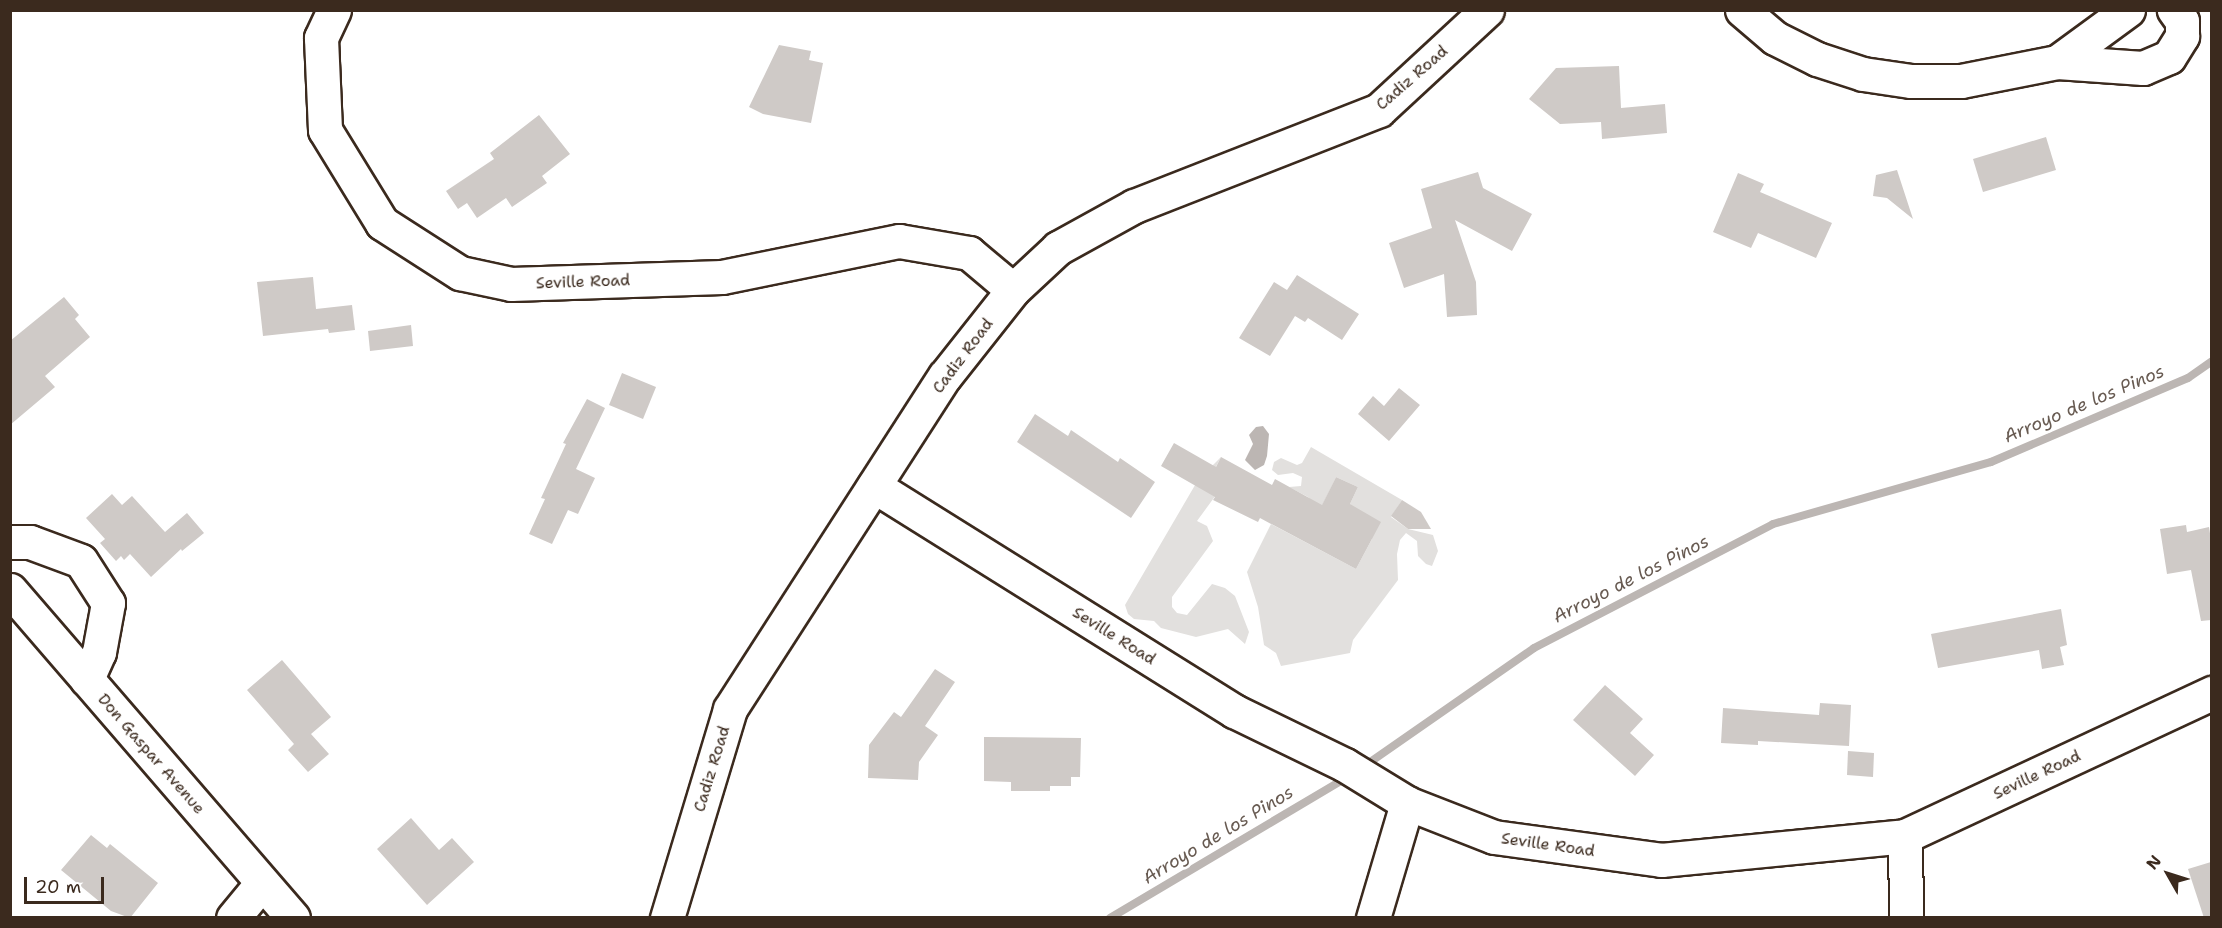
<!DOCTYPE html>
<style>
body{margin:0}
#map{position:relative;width:2222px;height:928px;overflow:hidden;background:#fff;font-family:"Shantell Sans",sans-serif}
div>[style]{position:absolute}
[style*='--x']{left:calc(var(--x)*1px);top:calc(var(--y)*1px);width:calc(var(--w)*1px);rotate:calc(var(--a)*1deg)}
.green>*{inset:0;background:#e2e0de}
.water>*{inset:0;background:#bcb6b3}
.stream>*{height:8px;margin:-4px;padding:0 4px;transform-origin:4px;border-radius:4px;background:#bcb6b3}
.building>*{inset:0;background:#cfcac7}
.roads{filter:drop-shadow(2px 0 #3b2a1e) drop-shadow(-2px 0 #3b2a1e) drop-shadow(0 2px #3b2a1e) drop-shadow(0 -2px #3b2a1e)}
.minor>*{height:33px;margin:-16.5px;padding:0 16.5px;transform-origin:16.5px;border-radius:16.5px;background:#fff}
span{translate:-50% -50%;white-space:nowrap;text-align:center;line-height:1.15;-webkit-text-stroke:5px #fff;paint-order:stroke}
.street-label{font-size:16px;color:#3b2a1e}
.water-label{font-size:18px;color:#685b52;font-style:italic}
.frame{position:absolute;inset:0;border:12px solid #3b2a1e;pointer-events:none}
.north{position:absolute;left:2138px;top:844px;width:60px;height:60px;-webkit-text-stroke:4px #fff;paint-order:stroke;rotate:309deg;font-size:16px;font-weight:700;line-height:24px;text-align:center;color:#3b2a1e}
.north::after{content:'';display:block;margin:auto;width:21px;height:27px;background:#3b2a1e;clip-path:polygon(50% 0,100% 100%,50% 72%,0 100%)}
.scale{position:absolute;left:24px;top:877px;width:80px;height:27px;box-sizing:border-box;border:3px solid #3b2a1e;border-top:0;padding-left:8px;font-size:18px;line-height:21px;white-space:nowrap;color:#3b2a1e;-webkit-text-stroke:4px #fff;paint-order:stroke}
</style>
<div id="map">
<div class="green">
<i style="clip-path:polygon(1311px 447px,1402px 500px,1391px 517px,1408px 529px,1433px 535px,1438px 551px,1432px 566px,1426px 564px,1418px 556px,1417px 541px,1406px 533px,1400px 540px,1397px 554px,1398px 580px,1353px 640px,1350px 653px,1281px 666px,1276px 653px,1264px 645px,1258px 607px,1247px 572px,1271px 524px,1356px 569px,1372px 539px,1350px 504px,1358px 487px,1336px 477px,1320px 510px,1308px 497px,1289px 487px,1301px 486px,1302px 477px,1293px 473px,1278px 475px,1272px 470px,1274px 462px,1281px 458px,1297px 465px,1302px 463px)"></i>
<i style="clip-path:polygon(1221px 457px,1205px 488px,1216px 495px,1197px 521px,1207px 526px,1213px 541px,1172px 597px,1172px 607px,1177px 613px,1187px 615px,1212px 584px,1225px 588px,1235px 596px,1249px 632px,1245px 644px,1228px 629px,1196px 637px,1161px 628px,1154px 621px,1134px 619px,1128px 614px,1125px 605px,1198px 480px)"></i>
</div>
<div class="water">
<i style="clip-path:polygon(1263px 426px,1269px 434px,1267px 456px,1264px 465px,1255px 470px,1245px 460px,1253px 444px,1249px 435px,1256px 427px)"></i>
</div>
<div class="stream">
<i style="--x:1363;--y:767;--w:208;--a:-34.8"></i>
<i style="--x:1534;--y:648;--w:269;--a:-27.4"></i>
<i style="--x:1773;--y:524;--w:227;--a:-15.9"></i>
<i style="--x:1991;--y:462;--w:214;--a:-23.1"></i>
<i style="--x:2188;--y:378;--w:29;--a:-35"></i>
<i style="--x:1110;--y:918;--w:278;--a:-30.7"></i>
</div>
<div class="building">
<i style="clip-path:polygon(779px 45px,811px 51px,809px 60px,823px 63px,811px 123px,763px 114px,749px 107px)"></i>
<i style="clip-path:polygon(1619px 66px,1621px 108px,1665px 104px,1667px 133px,1602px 139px,1601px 122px,1560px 124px,1529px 99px,1556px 68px)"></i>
<i style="clip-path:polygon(539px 115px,570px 154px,542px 176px,547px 183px,512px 207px,506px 198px,477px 218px,467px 203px,458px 209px,446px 191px,494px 159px,490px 153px)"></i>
<i style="clip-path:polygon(2046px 137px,2056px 170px,1983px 192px,1973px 159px)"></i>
<i style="clip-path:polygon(1897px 170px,1913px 219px,1887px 198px,1873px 196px,1876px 175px)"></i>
<i style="clip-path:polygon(1478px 172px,1483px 188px,1532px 214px,1512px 251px,1455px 220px,1476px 282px,1477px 315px,1447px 317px,1444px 274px,1404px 288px,1389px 243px,1432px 228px,1421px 189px)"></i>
<i style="clip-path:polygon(1738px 173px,1764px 184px,1760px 192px,1832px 223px,1816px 258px,1758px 233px,1751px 248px,1713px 232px)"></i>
<i style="clip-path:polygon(1297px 275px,1359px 314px,1342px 340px,1308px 318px,1305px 322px,1295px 316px,1270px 356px,1239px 338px,1274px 282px,1287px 290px)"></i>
<i style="clip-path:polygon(313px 277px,316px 309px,352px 305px,355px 330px,329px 333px,328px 329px,263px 336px,257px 282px)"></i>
<i style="clip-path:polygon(64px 297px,79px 315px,75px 319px,90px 337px,45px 376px,55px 387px,10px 425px,10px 341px)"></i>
<i style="clip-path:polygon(411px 325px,413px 346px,370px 351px,368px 331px)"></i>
<i style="clip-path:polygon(622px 373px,656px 387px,643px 419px,609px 405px)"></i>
<i style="clip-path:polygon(1399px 388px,1420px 405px,1389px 441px,1358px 414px,1373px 396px,1384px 406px)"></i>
<i style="clip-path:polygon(587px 399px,605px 408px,576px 469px,595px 478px,578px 514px,568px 510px,552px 544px,529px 534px,545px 499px,541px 498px,566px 444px,563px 443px)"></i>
<i style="clip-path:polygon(1035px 414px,1068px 436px,1071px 430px,1118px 462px,1120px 458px,1155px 482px,1131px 518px,1017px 442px)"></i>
<i style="clip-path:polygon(1174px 443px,1216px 467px,1221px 457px,1272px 485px,1275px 479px,1322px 505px,1336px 477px,1358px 487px,1350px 504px,1381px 522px,1356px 569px,1260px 518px,1258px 522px,1213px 500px,1215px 497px,1161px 466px)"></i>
<i style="clip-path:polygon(112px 494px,122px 505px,132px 496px,165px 532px,187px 513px,204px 533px,182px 551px,181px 549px,151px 577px,130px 554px,124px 560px,121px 556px,116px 561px,100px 543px,105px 539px,86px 518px)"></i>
<i style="clip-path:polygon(1402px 500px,1421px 512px,1431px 529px,1408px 529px,1391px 516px)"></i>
<i style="clip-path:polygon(2186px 525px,2187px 532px,2209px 527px,2211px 540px,2211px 620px,2201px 621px,2191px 570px,2167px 574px,2160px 529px)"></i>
<i style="clip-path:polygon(2061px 609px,2067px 645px,2060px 647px,2064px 665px,2042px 669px,2039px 650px,1938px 668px,1931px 634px)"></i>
<i style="clip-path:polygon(282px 660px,331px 717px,311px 734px,329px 754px,308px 772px,288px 750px,294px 744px,247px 690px)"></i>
<i style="clip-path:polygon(935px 669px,955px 682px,925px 726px,938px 735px,919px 762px,918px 780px,868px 778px,869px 745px,894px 712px,901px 717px)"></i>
<i style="clip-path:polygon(1605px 685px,1643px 719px,1630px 733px,1654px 755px,1635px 776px,1573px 720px)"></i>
<i style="clip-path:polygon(1820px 703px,1851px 705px,1849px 746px,1758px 741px,1758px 745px,1721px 743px,1723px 708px,1819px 715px)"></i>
<i style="clip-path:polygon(984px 737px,1081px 738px,1080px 777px,1071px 777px,1071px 786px,1050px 786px,1050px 791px,1011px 791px,1011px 782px,984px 781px)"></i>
<i style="clip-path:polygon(1848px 751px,1874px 753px,1873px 777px,1847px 775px)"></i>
<i style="clip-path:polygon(411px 818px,439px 850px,452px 838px,474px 862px,427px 905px,377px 849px)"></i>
<i style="clip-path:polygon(91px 835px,107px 848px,110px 844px,158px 883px,130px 918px,111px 911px,61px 870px)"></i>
<i style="clip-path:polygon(2211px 862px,2211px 918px,2204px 918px,2188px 869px)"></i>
</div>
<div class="roads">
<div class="minor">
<i style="--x:334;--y:10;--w:31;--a:115"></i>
<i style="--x:321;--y:38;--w:92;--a:87.5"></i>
<i style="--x:325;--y:130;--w:109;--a:58.5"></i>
<i style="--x:382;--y:223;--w:93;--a:32.7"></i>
<i style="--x:460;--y:273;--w:52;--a:12.2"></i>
<i style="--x:511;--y:284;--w:211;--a:-1.9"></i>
<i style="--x:722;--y:277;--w:181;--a:-11.5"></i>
<i style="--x:899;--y:241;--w:71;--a:9.7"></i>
<i style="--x:969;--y:253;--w:57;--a:40.1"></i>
<i style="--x:1742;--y:10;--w:43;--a:40.3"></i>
<i style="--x:1775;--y:38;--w:47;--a:26.6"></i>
<i style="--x:1817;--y:59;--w:48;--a:18.1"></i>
<i style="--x:1863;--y:74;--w:49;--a:8.3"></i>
<i style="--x:1911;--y:81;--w:50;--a:0"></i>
<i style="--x:1961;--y:81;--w:98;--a:-11.2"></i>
<i style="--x:2057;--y:62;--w:86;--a:4"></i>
<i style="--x:2143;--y:68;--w:28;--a:-23"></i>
<i style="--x:2169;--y:57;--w:25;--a:-58"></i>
<i style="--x:2182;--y:36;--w:15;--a:-90"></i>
<i style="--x:2182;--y:21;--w:14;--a:-126"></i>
<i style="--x:2057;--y:62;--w:88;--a:-36.2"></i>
<i style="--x:874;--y:486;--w:425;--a:32"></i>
<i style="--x:1234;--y:711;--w:123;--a:25.9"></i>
<i style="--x:1345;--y:765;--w:73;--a:31.5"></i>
<i style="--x:1407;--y:803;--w:93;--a:21.3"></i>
<i style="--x:1494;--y:837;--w:169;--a:7.8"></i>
<i style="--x:1661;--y:860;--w:245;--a:-5.6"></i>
<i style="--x:1905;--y:836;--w:339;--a:-25"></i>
<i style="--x:10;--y:542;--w:20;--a:0"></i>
<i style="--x:30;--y:542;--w:54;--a:20.4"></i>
<i style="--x:81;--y:561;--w:50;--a:57.3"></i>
<i style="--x:108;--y:603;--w:50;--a:100.4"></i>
<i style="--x:99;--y:652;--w:30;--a:114"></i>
<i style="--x:10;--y:590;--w:433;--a:49.2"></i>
<i style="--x:1905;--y:836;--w:82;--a:89.3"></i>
<i style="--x:233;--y:918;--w:45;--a:-50.4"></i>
<i style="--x:667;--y:918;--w:218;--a:-73.2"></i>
<i style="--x:730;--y:709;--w:396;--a:-57.2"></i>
<i style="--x:945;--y:376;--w:110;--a:-51.7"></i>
<i style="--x:1013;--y:290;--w:62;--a:-43"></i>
<i style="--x:1058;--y:248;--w:87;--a:-28.9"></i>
<i style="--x:1134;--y:206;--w:263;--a:-21.4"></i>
<i style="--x:1379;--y:110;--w:147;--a:-42.8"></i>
<i style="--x:1373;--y:918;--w:120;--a:-73.5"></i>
</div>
</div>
<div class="street-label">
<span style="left:1412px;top:78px;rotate:-41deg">Cadiz Road</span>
<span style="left:583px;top:282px;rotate:-2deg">Seville Road</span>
<span style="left:963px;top:356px;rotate:-53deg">Cadiz Road</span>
<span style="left:1114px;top:636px;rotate:32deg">Seville Road</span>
<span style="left:151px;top:754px;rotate:49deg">Don Gaspar Avenue</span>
<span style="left:712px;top:769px;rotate:-73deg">Cadiz Road</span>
<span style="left:2037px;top:775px;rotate:-25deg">Seville Road</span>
<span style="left:1548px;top:845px;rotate:8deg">Seville Road</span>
</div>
<div class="water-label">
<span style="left:2084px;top:404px;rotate:-23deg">Arroyo de los Pinos</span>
<span style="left:1631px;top:579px;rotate:-27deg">Arroyo de los Pinos</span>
<span style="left:1218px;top:835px;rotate:-31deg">Arroyo de los Pinos</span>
</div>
<div class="frame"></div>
<div class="north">N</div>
<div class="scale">20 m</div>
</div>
